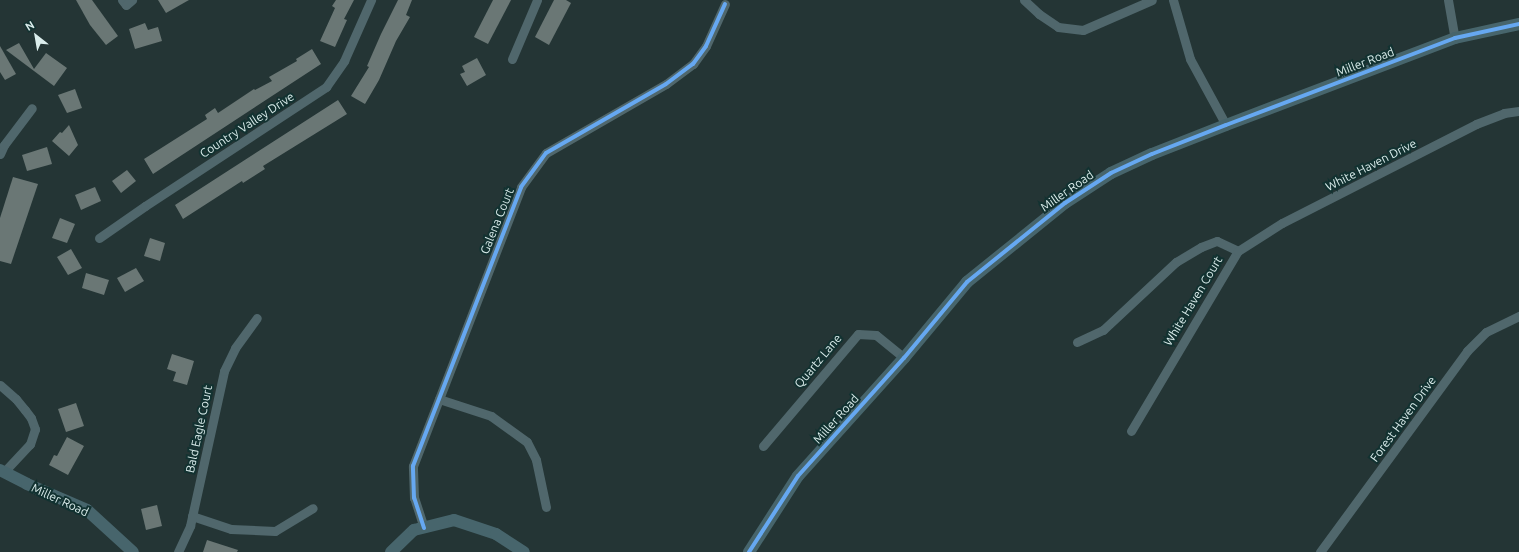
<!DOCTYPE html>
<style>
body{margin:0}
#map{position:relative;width:1519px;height:552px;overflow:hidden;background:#243535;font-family:Ubuntu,sans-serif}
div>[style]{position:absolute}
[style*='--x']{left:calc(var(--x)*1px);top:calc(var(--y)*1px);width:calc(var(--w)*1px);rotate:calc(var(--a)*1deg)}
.building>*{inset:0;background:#6a7775}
.street>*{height:9px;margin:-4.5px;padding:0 4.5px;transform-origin:4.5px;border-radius:4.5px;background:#50676c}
.secondary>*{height:12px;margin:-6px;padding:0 6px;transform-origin:6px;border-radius:6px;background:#47656c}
.cycleway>*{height:4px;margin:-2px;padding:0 2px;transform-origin:2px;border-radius:2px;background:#66a8f1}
span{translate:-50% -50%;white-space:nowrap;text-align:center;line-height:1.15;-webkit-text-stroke:4px #123231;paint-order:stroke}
.street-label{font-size:12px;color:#dbedec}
.north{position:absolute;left:16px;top:16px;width:40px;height:40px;-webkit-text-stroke:3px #123231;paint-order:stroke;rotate:329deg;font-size:11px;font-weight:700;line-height:16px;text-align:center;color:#dbedec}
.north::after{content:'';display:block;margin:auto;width:14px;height:18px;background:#dbedec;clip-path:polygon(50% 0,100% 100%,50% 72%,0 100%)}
</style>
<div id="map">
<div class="building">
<i style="clip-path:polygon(76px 0,92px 0,118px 36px,106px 45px,90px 25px)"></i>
<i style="clip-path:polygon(158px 0,189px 0,166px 13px)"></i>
<i style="clip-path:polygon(336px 0,354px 0,344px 19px,347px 20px,335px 47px,320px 41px,335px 8px,332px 6px)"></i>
<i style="clip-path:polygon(398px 0,412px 0,406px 15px,410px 17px,396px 41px,379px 80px,365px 104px,351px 96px,369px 67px,367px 66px,381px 34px)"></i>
<i style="clip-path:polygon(493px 0,511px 0,488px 44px,474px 37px)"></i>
<i style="clip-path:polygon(554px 0,566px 0,571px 3px,549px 45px,535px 37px)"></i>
<i style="clip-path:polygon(145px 23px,148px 30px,158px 27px,162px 41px,135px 49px,129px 29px)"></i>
<i style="clip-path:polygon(19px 43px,34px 69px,46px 53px,67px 68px,54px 86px,6px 50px)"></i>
<i style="clip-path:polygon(0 46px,16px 74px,5px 80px,0 72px)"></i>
<i style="clip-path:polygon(312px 49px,321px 64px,153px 174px,144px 159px,207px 119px,205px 115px,215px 108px,218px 113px,254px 89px,255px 90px,272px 81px,269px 77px,297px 61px,296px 59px)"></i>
<i style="clip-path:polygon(477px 58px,486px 75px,467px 86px,460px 74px,465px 72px,462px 66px)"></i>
<i style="clip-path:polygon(75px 89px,82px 108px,67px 113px,58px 95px)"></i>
<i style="clip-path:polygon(338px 100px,347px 114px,263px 166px,265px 169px,243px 183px,242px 181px,183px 219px,175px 205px)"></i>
<i style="clip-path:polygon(69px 125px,78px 145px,69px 156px,52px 141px,60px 132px,62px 133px)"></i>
<i style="clip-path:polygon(47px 147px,52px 164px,27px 171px,22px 155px)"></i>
<i style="clip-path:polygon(127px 170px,136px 181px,121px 193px,112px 181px)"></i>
<i style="clip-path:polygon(13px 177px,38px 184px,11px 264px,0 261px,0 218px)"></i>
<i style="clip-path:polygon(95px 187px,101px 201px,81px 210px,75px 195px)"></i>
<i style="clip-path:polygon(60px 218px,75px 224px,67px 243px,52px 238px)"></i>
<i style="clip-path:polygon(150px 238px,165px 243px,160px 261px,144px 256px)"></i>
<i style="clip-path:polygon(71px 249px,82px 268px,68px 275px,57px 257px)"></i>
<i style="clip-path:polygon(136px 268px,144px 281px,125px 292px,117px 278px)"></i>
<i style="clip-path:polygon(86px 273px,109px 280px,104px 295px,82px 288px)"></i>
<i style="clip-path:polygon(172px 354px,194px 361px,187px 385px,173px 381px,176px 372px,167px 369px)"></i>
<i style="clip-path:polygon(76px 403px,84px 426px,66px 432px,58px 409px)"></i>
<i style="clip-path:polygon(67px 437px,84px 446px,68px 475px,49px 465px,54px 455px,57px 456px)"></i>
<i style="clip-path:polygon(157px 505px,162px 526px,146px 530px,141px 509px)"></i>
<i style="clip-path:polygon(207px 540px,238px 550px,237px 552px,203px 552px)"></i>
</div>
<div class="street">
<i style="--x:122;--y:0;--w:6;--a:51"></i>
<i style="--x:126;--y:5;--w:8;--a:-40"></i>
<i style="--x:1024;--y:0;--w:21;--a:43"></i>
<i style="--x:1039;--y:14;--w:23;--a:34"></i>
<i style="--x:1058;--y:27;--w:25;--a:7"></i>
<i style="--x:1083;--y:30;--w:75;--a:-23.5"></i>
<i style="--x:1173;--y:0;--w:61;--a:73.9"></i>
<i style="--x:1190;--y:59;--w:75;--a:61.4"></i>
<i style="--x:1448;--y:0;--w:39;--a:80"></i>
<i style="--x:512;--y:59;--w:64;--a:-67"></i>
<i style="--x:0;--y:154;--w:10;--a:-66"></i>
<i style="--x:4;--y:145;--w:46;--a:-52.9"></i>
<i style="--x:99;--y:238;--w:56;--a:-34.8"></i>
<i style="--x:145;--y:206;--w:217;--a:-33.3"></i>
<i style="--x:326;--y:87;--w:32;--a:-55"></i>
<i style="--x:344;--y:61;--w:67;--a:-66.1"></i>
<i style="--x:1077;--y:342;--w:29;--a:-25"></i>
<i style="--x:1103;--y:330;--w:100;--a:-43"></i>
<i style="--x:1176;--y:262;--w:29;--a:-31"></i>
<i style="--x:1201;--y:247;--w:17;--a:-21"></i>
<i style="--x:1217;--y:241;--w:23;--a:25"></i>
<i style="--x:0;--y:385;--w:21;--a:41"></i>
<i style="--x:16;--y:399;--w:14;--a:51"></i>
<i style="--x:25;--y:410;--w:10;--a:53"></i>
<i style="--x:31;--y:418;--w:12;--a:70"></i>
<i style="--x:35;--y:429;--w:16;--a:108"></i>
<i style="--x:30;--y:444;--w:38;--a:133"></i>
<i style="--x:439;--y:399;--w:55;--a:18.1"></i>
<i style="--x:491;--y:416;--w:44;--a:35.8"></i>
<i style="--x:527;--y:442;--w:20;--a:63"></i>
<i style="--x:536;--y:460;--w:48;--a:78"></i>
<i style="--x:1131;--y:431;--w:209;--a:-59.3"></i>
<i style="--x:1238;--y:251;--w:52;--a:-32.5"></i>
<i style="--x:1282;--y:223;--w:218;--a:-27"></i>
<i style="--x:1476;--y:124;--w:30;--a:-21"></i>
<i style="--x:1504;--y:113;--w:15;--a:-8"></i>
<i style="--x:763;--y:446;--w:147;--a:-49.7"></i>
<i style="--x:858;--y:334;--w:18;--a:3"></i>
<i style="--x:876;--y:335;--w:36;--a:39"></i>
<i style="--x:192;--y:516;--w:41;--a:18.4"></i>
<i style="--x:231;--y:529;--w:44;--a:2.6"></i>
<i style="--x:275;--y:531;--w:44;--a:-31.2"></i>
<i style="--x:424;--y:528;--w:32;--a:-108"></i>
<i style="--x:414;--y:498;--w:32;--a:-92"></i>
<i style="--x:413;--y:466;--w:299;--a:-68.8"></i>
<i style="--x:521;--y:187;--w:42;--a:-53.7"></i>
<i style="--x:546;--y:153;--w:138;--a:-29.9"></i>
<i style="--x:666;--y:84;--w:34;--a:-37"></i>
<i style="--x:693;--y:64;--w:22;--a:-54"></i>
<i style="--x:706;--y:46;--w:46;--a:-65.7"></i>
<i style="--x:178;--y:552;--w:29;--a:-65"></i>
<i style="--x:190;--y:526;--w:159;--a:-77.6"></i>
<i style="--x:224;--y:371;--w:25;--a:-64"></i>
<i style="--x:235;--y:348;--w:37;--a:-54"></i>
<i style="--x:1320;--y:552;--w:249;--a:-53.8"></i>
<i style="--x:1467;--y:351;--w:27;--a:-45"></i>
<i style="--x:1486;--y:332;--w:37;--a:-26"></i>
</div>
<div class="secondary">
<i style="--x:0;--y:470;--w:30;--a:27"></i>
<i style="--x:27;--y:484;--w:65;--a:23.4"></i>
<i style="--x:87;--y:510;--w:62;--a:42.4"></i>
<i style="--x:391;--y:552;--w:32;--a:-44"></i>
<i style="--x:414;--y:530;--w:41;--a:-14"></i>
<i style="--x:454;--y:520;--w:44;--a:18.4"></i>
<i style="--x:496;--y:534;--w:33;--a:33"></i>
<i style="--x:749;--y:552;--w:90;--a:-57.2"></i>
<i style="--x:798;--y:476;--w:159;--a:-48.1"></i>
<i style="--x:904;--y:358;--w:99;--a:-50.3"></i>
<i style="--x:967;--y:282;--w:126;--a:-38.9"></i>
<i style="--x:1065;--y:203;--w:55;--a:-33.1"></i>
<i style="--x:1111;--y:173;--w:45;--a:-24.9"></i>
<i style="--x:1152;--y:154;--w:79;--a:-21.4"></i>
<i style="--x:1226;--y:125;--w:245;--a:-20.8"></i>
<i style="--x:1455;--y:38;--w:66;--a:-12.3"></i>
</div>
<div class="cycleway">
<i style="--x:424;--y:528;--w:32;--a:-108"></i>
<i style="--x:414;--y:498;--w:32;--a:-92"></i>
<i style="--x:413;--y:466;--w:299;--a:-68.8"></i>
<i style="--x:521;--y:187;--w:42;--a:-53.7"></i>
<i style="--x:546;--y:153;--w:138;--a:-29.9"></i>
<i style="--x:666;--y:84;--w:34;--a:-37"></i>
<i style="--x:693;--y:64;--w:22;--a:-54"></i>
<i style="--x:706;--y:46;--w:46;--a:-65.7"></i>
<i style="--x:749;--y:552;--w:90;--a:-57.2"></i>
<i style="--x:798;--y:476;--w:159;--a:-48.1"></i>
<i style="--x:904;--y:358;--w:99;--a:-50.3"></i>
<i style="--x:967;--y:282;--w:126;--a:-38.9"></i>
<i style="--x:1065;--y:203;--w:55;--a:-33.1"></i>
<i style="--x:1111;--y:173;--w:45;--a:-24.9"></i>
<i style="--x:1152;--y:154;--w:79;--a:-21.4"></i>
<i style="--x:1226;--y:125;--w:245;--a:-20.8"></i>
<i style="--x:1455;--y:38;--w:66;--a:-12.3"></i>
</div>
<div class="street-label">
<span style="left:1365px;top:62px;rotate:-21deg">Miller Road</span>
<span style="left:247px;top:125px;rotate:-33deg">Country Valley Drive</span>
<span style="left:1371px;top:165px;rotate:-27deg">White Haven Drive</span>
<span style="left:1067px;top:191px;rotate:-35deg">Miller Road</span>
<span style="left:497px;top:221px;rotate:-68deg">Galena Court</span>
<span style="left:1193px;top:301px;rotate:-59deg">White Haven Court</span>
<span style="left:818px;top:361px;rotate:-50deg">Quartz Lane</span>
<span style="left:836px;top:419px;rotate:-48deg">Miller Road</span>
<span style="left:1403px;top:419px;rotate:-54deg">Forest Haven Drive</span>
<span style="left:199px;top:429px;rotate:-78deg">Bald Eagle Court</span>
<span style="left:60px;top:500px;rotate:25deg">Miller Road</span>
</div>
<div class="north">N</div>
</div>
